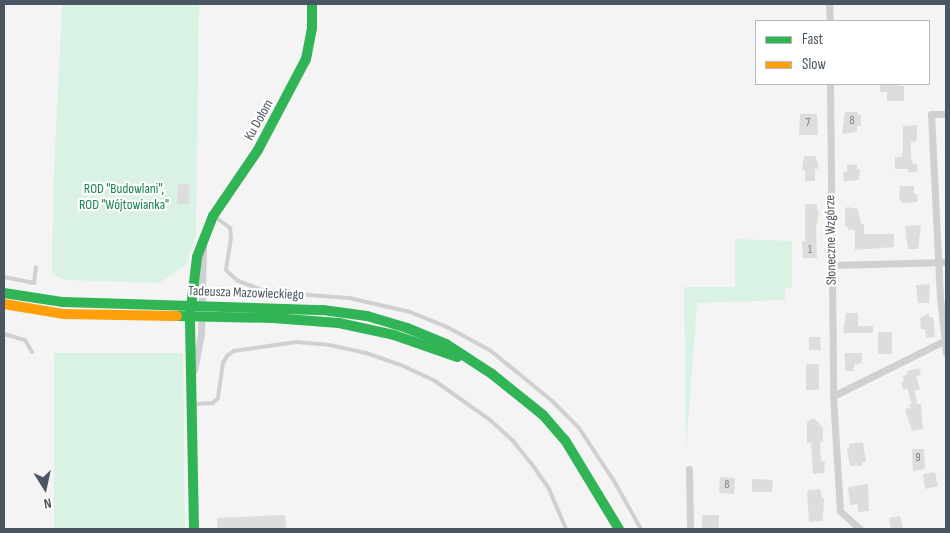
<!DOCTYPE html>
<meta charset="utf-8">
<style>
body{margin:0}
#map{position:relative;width:950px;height:533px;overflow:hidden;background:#f4f4f4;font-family:"Sofia Sans Condensed",sans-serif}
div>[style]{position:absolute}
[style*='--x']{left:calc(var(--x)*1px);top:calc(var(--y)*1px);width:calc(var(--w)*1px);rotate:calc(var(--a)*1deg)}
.green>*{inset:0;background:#d9f2e3}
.building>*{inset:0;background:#ddddde}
.lane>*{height:4px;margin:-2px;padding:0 2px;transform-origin:2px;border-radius:2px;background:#ced0d2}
.street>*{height:7px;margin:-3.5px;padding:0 3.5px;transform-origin:3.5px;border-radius:3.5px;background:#ced0d2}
.fast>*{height:10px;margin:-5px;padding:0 5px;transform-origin:5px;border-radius:5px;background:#30b455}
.slow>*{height:10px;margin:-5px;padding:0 5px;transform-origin:5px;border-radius:5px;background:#ff9f0a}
span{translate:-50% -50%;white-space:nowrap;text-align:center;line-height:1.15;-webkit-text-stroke:4.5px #fff;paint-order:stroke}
.number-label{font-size:11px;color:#707881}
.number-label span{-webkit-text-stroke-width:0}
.street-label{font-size:14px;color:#4a5661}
.park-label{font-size:14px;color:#17864f}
.frame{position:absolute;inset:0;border:5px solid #4a5661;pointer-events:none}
.legend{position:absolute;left:755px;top:20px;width:175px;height:65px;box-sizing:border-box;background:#fff;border:1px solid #b7bbc0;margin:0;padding:6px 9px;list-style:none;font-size:15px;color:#4a5661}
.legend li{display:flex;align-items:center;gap:10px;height:25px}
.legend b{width:25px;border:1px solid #b7bbc0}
.north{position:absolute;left:20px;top:463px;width:50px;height:50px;-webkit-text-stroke:4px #fff;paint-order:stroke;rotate:170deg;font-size:14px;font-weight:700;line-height:20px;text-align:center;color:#4a5661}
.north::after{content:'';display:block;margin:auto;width:18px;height:22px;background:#4a5661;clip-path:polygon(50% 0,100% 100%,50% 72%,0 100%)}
</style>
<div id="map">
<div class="green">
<i style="clip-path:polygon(62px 4px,199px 4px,196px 236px,186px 265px,159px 283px,66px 280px,52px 274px,53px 195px)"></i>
<i style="clip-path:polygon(735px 239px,792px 241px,792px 288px,785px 288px,785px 300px,697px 303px,686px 450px,684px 287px,735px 287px)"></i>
<i style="clip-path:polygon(54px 353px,183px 353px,185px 529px,54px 529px)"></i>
</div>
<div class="building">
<i style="clip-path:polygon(880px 84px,898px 84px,898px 86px,904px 86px,904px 101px,887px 101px,887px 92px,880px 92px)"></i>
<i style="clip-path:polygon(845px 112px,858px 112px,858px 115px,861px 115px,861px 126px,857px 126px,857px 132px,842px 134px)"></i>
<i style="clip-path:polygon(800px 114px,817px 114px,818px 135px,799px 135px)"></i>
<i style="clip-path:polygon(917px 125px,917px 138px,915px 142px,911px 142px,911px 157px,913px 164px,917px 164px,917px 172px,908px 172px,908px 169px,895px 169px,895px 157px,901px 157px,903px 152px,903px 126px)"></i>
<i style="clip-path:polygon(804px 156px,816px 156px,816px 161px,818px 161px,818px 169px,815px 169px,815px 181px,805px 181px,805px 170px,802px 170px)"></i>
<i style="clip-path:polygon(857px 164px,857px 169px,860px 169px,859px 180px,844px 181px,843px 172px,847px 172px,847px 165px)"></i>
<i style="clip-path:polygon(178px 184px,189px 184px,189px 204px,177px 204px)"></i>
<i style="clip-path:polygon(900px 186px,914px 186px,914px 194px,917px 194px,918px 202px,902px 203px,899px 198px)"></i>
<i style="clip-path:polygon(805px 204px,817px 204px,817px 210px,819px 210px,816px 228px,817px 258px,803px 258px,802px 241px,805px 241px)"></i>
<i style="clip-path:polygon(847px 207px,858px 209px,861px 224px,864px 224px,864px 234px,894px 234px,894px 247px,855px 250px,855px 230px,848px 230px,848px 227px,845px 227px,845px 209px)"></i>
<i style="clip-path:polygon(921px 225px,918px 249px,908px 249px,905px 226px)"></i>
<i style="clip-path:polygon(930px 284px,929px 303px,918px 303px,916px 285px)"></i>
<i style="clip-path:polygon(846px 313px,858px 313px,858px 326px,873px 326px,873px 333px,843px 333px)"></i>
<i style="clip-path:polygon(929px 313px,929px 317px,933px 317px,935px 337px,926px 338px,925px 329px,921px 329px,920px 318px)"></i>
<i style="clip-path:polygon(878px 332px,892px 332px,892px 354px,878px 354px)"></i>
<i style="clip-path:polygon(809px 337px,820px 337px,821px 350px,809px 350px)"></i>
<i style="clip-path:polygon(845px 353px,862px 353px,862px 363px,854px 365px,854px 371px,845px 371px)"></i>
<i style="clip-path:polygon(806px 364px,819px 364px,819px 390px,806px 390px)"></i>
<i style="clip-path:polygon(919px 368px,921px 375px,916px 376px,920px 389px,915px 391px,917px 404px,921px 404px,923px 429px,912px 431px,905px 409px,910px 408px,909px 404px,912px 404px,907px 388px,903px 390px,901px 382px,904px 381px,903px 376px,908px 374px,907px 371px)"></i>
<i style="clip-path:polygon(814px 418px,823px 428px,823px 442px,820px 442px,821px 461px,825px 461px,824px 473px,813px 474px,811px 443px,807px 443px,807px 422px)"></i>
<i style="clip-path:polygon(863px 442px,866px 462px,862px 462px,862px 466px,850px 466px,847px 449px,849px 449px,849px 444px)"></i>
<i style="clip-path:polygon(912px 449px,924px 449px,925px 469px,913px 471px)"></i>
<i style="clip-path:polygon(935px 472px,938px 486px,925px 489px,923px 474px)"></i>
<i style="clip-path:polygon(720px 477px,735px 478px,734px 494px,719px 493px)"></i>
<i style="clip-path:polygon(752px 479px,773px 480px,772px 492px,752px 492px)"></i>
<i style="clip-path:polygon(868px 484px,869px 511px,858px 512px,858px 504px,850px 505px,848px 487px)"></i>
<i style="clip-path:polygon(820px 489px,822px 498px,824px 498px,823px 518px,822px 521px,809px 522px,807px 493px,808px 490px)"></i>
<i style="clip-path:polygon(285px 515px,286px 529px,217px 529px,217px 518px)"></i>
<i style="clip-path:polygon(702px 515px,719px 515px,719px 529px,702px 529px)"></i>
<i style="clip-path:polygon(900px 516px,903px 529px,891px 529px,889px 518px)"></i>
</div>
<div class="lane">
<i style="--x:215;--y:217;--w:19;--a:36"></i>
<i style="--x:230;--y:228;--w:10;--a:84"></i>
<i style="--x:231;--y:238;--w:32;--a:99"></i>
<i style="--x:226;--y:270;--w:16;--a:43"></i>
<i style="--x:238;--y:281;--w:33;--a:20"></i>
<i style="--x:269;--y:292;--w:80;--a:4.3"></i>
<i style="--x:349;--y:298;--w:63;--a:12.9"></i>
<i style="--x:410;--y:312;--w:42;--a:22.3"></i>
<i style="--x:449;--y:328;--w:48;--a:28.7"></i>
<i style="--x:491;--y:351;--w:79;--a:39.3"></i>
<i style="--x:552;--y:401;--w:38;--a:45"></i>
<i style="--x:579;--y:428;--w:64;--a:56.6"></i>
<i style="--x:614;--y:481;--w:55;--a:60.6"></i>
<i style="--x:4;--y:277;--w:31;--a:11"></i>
<i style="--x:34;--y:283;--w:16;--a:-83"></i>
<i style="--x:4;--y:334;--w:22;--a:16"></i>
<i style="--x:25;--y:340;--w:14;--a:60"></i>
<i style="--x:194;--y:404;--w:19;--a:-3"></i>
<i style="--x:213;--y:403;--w:7;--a:-45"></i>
<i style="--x:218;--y:398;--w:35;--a:-82"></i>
<i style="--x:223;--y:363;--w:8;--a:-60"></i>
<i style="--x:227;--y:356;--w:9;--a:-36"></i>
<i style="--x:234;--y:351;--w:63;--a:-8.3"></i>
<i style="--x:296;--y:342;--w:33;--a:5"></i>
<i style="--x:329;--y:345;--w:38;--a:12"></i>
<i style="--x:366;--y:353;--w:37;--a:19"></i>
<i style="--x:401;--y:365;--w:38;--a:25"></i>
<i style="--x:435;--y:381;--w:67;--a:35.3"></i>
<i style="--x:490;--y:420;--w:31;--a:42"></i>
<i style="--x:513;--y:441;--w:28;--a:51"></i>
<i style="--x:531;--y:463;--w:32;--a:55"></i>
<i style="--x:549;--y:489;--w:43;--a:67"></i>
</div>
<div class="street">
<i style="--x:829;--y:4;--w:17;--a:87"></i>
<i style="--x:830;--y:84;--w:312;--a:89.4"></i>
<i style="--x:833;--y:396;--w:115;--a:86.5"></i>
<i style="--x:840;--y:511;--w:27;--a:42"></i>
<i style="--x:946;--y:114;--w:15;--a:180"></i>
<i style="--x:931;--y:114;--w:183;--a:87.2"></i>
<i style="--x:940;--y:297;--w:56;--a:83.9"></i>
<i style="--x:832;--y:265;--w:114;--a:-1.5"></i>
<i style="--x:194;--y:370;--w:36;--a:-79"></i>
<i style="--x:201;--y:335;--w:88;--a:-88.7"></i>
<i style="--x:833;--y:396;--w:126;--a:-26.4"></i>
<i style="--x:689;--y:469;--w:60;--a:89"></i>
</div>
<div class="fast">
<i style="--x:4;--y:293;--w:60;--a:8.7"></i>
<i style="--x:63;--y:302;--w:260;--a:1.8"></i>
<i style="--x:323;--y:310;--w:44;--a:7.8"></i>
<i style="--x:367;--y:316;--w:42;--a:16.7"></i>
<i style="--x:407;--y:328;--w:42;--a:22.3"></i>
<i style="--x:446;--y:344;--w:55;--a:33.1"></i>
<i style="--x:492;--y:374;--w:65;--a:38.8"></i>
<i style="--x:543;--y:415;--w:33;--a:49"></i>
<i style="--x:565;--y:440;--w:104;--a:58.8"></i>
<i style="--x:177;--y:316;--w:96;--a:1.2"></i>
<i style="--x:273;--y:318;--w:66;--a:4.3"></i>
<i style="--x:339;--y:323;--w:56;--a:12.3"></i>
<i style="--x:394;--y:335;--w:67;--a:19.2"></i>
<i style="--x:194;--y:529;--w:213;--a:-91.1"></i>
<i style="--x:190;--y:316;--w:59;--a:-83.2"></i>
<i style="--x:197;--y:257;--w:44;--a:-68.7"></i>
<i style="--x:213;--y:216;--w:80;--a:-55.7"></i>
<i style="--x:258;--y:150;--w:103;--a:-62.2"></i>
<i style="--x:306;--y:59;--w:32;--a:-79"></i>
<i style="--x:312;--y:28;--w:24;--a:-90"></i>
</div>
<div class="slow">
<i style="--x:4;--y:304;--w:61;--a:9.5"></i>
<i style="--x:64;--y:314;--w:113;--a:1"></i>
</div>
<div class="number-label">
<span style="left:852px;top:121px">8</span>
<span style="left:808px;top:123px">7</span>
<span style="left:810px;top:250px">1</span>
<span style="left:918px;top:458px">9</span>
<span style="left:727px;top:485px">8</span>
</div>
<div class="street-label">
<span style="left:259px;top:120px;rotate:-61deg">Ku Dołom</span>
<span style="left:831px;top:240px;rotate:-91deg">Słoneczne Wzgórze</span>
<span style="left:246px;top:293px;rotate:2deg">Tadeusza Mazowieckiego</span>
</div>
<div class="park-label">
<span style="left:124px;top:197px">ROD "Budowlani",<br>ROD "Wójtowianka"</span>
</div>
<div class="frame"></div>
<ul class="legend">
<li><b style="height:6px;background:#30b455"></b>Fast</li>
<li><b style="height:6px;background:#ff9f0a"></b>Slow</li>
</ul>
<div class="north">N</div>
</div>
